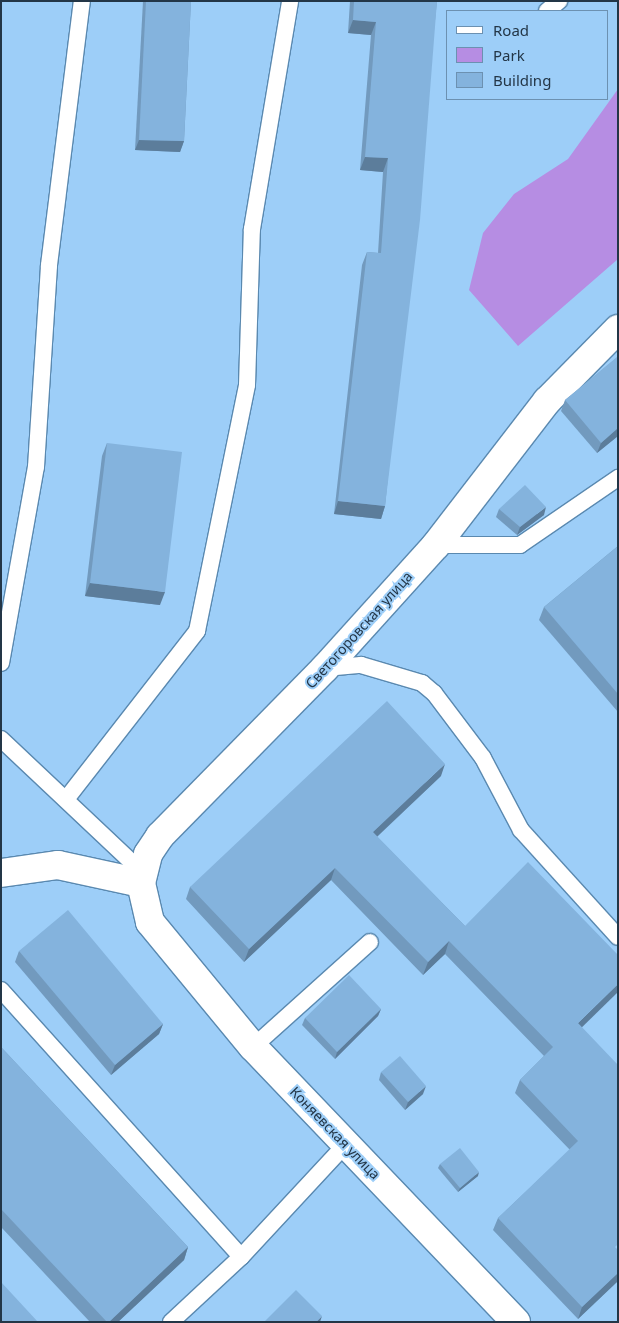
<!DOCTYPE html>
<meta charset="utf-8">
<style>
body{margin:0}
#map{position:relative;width:619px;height:1323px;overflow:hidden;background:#9dcef8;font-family:"Noto Sans",sans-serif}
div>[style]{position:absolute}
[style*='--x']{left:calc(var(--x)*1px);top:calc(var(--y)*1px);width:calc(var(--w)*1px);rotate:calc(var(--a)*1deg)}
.green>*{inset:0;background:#b68de3}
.roads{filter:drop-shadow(1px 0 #5a89b0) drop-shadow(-1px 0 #5a89b0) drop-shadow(0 1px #5a89b0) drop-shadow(0 -1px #5a89b0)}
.lane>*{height:16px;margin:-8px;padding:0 8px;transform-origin:8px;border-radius:8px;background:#fff}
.street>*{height:28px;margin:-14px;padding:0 14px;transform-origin:14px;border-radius:14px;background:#fff}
.secondary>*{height:28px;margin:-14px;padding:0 14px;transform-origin:14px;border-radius:14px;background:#fff}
.wall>*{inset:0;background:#729abe}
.shaded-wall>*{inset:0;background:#5c7d9b}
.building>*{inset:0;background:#84b3dd}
span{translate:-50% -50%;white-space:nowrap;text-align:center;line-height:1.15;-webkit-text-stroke:4px #9dcef8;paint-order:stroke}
.street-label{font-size:14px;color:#233647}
.frame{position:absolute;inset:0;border:2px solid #233647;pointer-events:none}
.legend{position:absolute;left:446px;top:10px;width:162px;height:90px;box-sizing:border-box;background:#9dcef8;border:1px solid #6c91b1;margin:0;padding:6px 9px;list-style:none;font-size:15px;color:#233647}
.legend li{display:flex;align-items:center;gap:10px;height:25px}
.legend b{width:25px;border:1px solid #6c91b1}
</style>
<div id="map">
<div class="green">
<i style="clip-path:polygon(618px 89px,618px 259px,518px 346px,469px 290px,483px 233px,514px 194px,568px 159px)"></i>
</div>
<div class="roads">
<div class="lane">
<i style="--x:547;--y:11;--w:16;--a:-40"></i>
<i style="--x:436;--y:545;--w:84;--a:0"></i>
<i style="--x:520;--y:545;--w:119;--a:-34.4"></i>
<i style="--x:1;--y:663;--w:199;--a:-79.9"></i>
<i style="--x:36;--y:467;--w:202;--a:-86.3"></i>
<i style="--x:49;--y:265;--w:266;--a:-82.9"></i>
<i style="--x:325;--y:668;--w:36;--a:-5"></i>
<i style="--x:361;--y:665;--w:64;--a:16.4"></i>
<i style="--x:422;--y:683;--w:16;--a:40"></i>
<i style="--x:434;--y:693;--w:81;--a:53"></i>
<i style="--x:483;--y:758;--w:81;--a:62.2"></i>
<i style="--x:521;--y:830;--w:144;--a:47.8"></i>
<i style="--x:1;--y:739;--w:195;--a:43.3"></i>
<i style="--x:67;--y:798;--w:212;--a:-52.1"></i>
<i style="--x:197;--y:631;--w:251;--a:-78.5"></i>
<i style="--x:247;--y:385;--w:156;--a:-88.2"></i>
<i style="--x:252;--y:229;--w:231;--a:-80.5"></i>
<i style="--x:1;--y:990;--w:359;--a:48"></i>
<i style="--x:253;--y:1047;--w:157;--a:-41.9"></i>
<i style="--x:171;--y:1322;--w:96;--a:-42.9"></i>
<i style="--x:241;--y:1257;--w:153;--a:-47.1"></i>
</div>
<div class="street">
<i style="--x:1;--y:873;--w:58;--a:-8"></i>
<i style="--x:58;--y:865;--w:85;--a:12.2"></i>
</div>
<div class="secondary">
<i style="--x:516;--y:1322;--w:381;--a:-133.7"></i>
<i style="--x:253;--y:1047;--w:162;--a:-129.5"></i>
<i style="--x:150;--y:922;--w:40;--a:-103"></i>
<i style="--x:141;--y:883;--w:30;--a:-76"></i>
<i style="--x:148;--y:854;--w:22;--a:-56"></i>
<i style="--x:160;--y:836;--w:235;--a:-45.5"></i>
<i style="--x:325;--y:668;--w:166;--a:-47.9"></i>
<i style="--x:436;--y:545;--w:182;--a:-52.4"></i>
<i style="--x:547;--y:401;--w:101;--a:-45.4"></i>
</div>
</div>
<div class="wall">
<i style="clip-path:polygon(143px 1px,191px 1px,184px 141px,180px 152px,135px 150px)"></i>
<i style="clip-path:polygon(350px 1px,437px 1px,385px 506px,381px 519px,334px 514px,362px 265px,367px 252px,378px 253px,383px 172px,360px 170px,371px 35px,348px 33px)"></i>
<i style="clip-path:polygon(618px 357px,618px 436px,597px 453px,561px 411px,565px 400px)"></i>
<i style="clip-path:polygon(107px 443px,160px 605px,85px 596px,102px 456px)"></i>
<i style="clip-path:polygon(499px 509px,544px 515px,517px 535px,496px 517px)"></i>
<i style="clip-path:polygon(618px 546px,618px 712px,539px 620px,544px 607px)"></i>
<i style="clip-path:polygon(441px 776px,377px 837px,465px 926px,582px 1027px,618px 1281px,578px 1319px,493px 1230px,498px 1218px,570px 1150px,515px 1093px,520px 1080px,544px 1056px,445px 954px,423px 975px,331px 880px,244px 962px,186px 899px,190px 887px)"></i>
<i style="clip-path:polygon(19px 951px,163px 1024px,159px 1034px,111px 1075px,15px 962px)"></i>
<i style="clip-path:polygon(381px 1009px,378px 1016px,335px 1059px,302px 1025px,305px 1018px)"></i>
<i style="clip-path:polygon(1px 1047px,188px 1247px,184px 1260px,118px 1322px,90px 1322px,1px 1227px)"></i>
<i style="clip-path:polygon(381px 1072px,423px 1094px,405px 1110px,379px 1080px)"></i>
<i style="clip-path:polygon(440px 1164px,478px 1176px,458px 1192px,438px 1168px)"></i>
</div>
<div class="shaded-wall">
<i style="clip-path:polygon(353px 20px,376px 22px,371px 35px,348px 33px)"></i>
<i style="clip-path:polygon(139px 140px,184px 141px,180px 152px,135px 150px)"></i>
<i style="clip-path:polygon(365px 157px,388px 158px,383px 172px,360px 170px)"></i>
<i style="clip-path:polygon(618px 428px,618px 436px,597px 453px,601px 443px)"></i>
<i style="clip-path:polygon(338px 501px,385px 506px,381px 519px,334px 514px)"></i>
<i style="clip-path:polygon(546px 507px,544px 515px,517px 535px,520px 527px)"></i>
<i style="clip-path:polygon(90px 583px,165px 592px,160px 605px,85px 596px)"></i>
<i style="clip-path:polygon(445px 764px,441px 776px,368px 845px,373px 832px)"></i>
<i style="clip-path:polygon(335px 868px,331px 880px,244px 962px,249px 949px)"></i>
<i style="clip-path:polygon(449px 941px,445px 954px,423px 975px,428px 962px)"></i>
<i style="clip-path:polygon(618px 984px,618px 992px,573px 1036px,578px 1023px)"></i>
<i style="clip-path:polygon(381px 1009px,378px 1016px,335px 1059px,337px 1052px)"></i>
<i style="clip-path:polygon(163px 1024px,159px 1034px,111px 1075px,115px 1065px)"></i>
<i style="clip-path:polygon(426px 1086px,423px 1094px,405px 1110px,408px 1102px)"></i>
<i style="clip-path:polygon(479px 1172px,478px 1176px,458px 1192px,460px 1188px)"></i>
<i style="clip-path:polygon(188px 1247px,184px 1260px,118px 1322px,109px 1322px)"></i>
<i style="clip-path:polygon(618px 1273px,618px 1281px,578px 1319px,582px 1307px)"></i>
<i style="clip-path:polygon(322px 1316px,320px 1322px,316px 1322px)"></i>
</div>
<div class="building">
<i style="clip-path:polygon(146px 1px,191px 1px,184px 141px,139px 140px)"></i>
<i style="clip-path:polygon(354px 1px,437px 1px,420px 220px,385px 506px,338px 501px,367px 252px,381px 253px,388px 158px,365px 157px,376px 22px,353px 20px)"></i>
<i style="clip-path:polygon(617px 357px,618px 428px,601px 443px,565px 400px)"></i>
<i style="clip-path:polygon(107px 443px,182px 452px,165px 592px,90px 583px)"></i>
<i style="clip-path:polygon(525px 485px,546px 507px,520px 527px,499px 509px)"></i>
<i style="clip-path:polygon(618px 546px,618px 694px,544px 607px)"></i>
<i style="clip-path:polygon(387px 701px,445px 764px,373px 832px,465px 926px,528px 862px,618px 955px,618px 984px,578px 1023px,618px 1065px,618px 1244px,615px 1247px,618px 1250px,618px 1273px,582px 1307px,498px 1218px,578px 1141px,520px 1080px,553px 1047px,449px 941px,428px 962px,335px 868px,249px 949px,190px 887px)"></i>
<i style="clip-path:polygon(68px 910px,163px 1024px,115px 1065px,19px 951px)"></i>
<i style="clip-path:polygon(349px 975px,381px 1009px,337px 1052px,305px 1018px)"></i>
<i style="clip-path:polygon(1px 1047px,188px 1247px,109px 1322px,107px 1322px,1px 1209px)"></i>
<i style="clip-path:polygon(400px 1056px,426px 1086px,408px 1102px,381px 1072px)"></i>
<i style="clip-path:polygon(460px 1148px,479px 1172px,460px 1188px,440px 1164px)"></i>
<i style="clip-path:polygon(1px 1282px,38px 1322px,1px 1322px)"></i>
<i style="clip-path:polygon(296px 1290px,322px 1316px,316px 1322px,264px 1322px)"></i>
</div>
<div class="street-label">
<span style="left:359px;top:630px;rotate:-48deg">Светогоровская улица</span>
<span style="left:335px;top:1133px;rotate:46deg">Коняевская улица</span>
</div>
<div class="frame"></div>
<ul class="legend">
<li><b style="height:6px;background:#fff"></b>Road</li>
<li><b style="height:14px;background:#b68de3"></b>Park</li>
<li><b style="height:14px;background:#84b3dd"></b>Building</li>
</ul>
</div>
